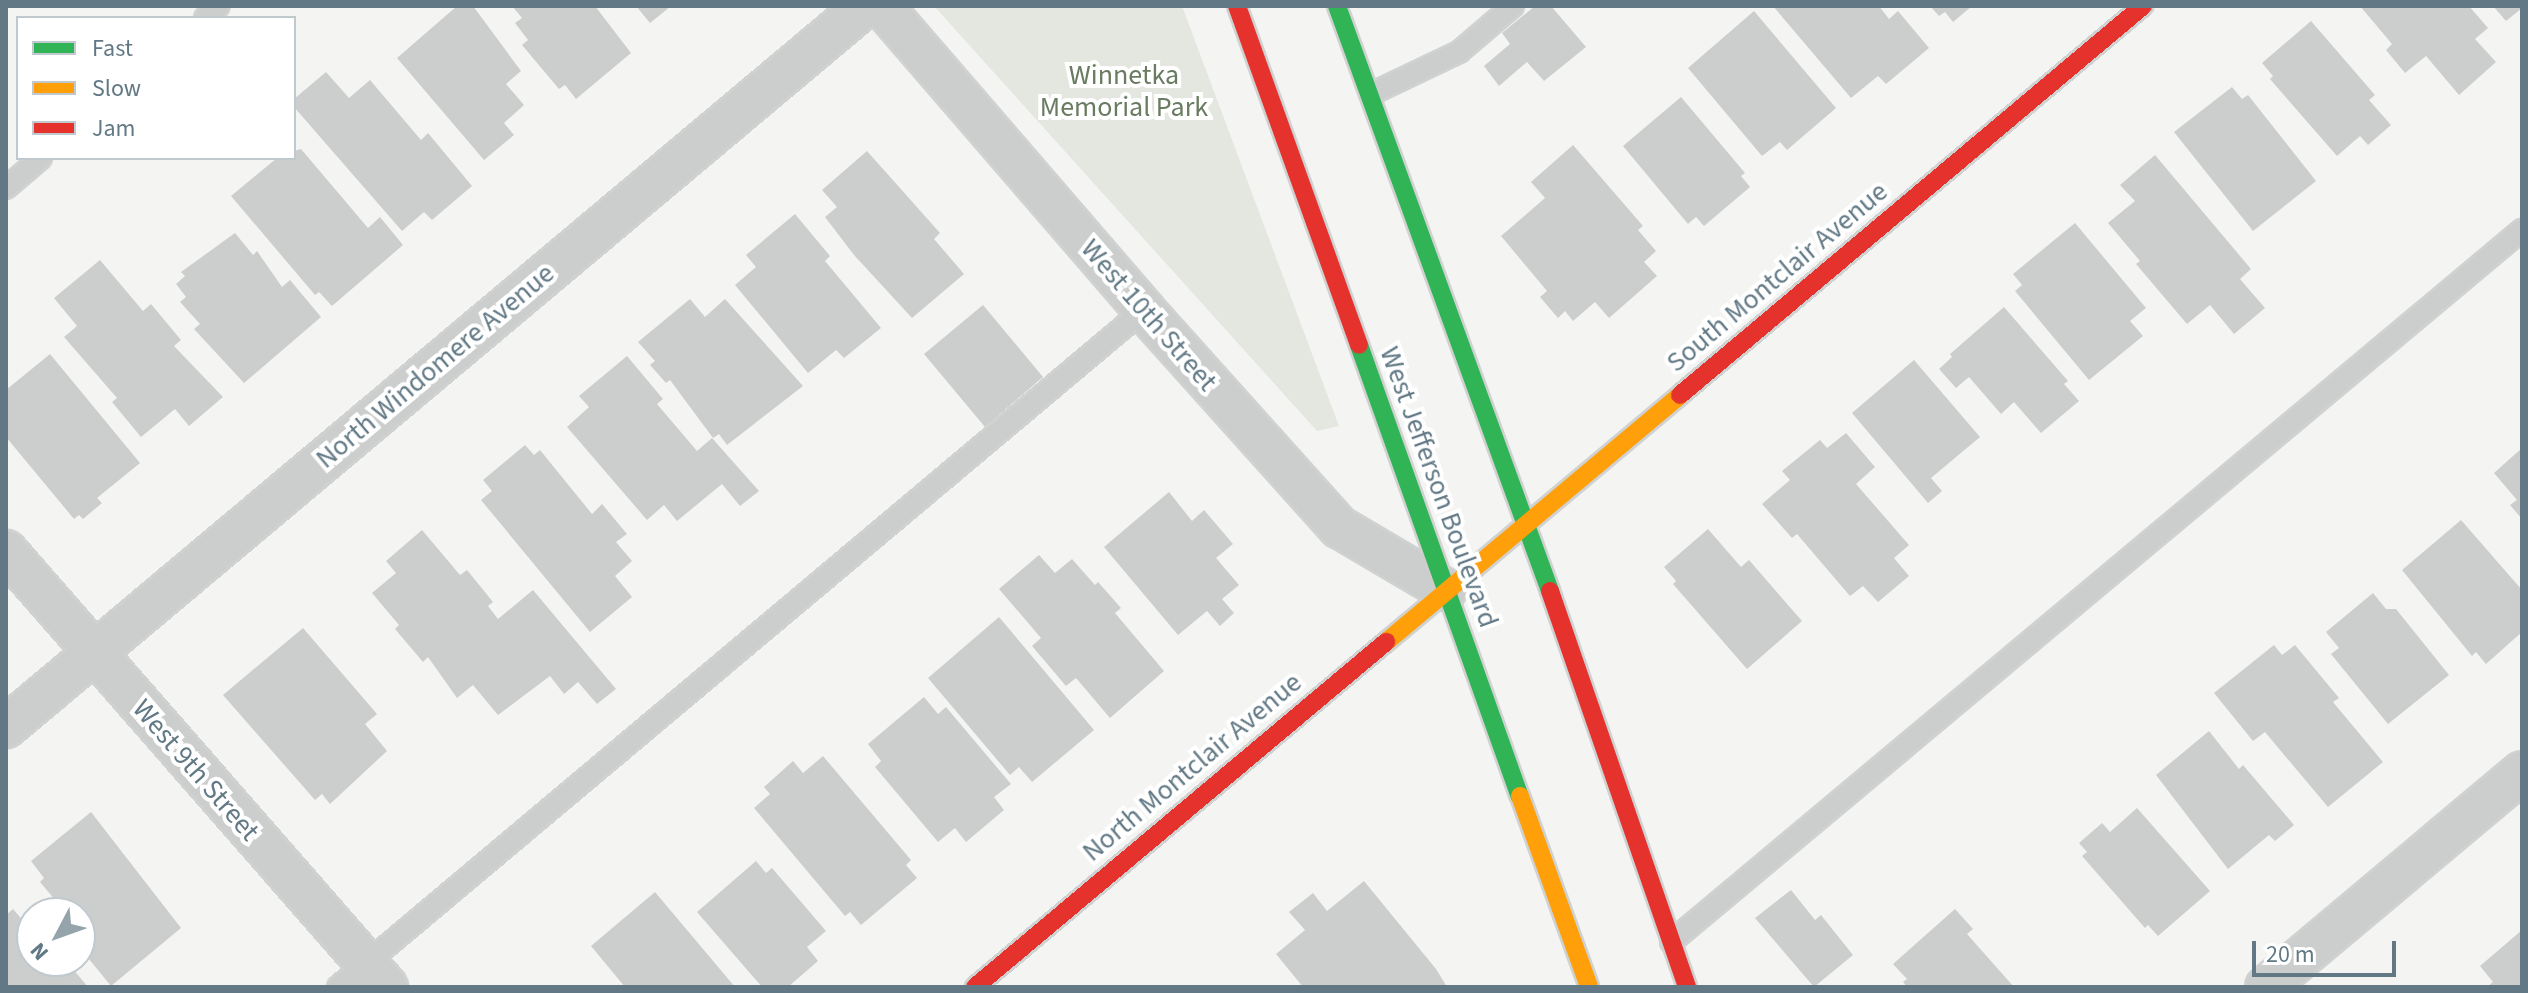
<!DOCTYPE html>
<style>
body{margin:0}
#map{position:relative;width:2528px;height:993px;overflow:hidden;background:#f4f4f2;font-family:"Source Sans 3",sans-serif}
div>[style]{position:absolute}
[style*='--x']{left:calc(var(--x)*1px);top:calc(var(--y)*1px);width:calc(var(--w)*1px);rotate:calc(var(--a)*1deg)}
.green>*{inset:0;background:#e4e7e0}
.building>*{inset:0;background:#cccece}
.roads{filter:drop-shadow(2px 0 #d0d2d2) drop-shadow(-2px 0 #d0d2d2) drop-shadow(0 2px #d0d2d2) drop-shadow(0 -2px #d0d2d2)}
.lane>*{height:20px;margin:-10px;padding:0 10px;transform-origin:10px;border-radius:10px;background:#cccdcd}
.street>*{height:40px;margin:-20px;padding:0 20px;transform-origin:20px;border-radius:20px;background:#cccdcd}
.fast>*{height:18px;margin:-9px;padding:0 9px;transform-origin:9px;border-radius:9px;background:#30b455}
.slow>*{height:18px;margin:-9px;padding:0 9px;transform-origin:9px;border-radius:9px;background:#ff9f0a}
.jam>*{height:18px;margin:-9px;padding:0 9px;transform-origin:9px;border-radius:9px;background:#e5322d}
span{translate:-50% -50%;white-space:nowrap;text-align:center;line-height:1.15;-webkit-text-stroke:8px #fff;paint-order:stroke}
.park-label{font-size:28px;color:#697b61}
.street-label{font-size:28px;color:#627985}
.frame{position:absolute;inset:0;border:8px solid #627985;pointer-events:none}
.legend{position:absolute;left:16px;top:16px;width:280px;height:144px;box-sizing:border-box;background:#fff;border:2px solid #c0c9ce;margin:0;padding:10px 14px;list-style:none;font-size:24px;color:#627985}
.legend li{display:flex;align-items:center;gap:16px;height:40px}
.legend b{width:40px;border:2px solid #c0c9ce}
.north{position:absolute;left:16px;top:897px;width:80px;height:80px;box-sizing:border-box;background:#fff;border:2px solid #c0c9ce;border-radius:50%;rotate:229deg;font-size:22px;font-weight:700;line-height:32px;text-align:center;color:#627985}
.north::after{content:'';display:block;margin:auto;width:28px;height:36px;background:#95a4ab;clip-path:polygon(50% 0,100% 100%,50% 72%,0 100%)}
.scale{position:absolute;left:2252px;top:941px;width:144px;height:36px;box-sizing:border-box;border:4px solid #627985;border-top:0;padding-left:10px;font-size:24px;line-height:28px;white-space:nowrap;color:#627985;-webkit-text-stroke:6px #fff;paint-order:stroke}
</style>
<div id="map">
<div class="green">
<i style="clip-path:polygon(934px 6px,1182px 6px,1339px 426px,1317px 431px)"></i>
</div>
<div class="building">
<i style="clip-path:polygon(457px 6px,473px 6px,521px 71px,506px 84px,524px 105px,504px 123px,514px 135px,484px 160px,397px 58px)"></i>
<i style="clip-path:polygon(512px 6px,595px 6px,631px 53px,576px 99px,565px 85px,559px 89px,522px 45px,528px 40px,515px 23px,522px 18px)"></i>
<i style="clip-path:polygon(636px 6px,671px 6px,650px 23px)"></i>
<i style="clip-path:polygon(1535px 6px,1551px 6px,1586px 47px,1544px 81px,1527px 62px,1499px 86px,1484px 66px,1510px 44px,1502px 33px)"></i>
<i style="clip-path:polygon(1773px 6px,1879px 6px,1889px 19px,1898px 11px,1929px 48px,1886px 84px,1878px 76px,1851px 98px)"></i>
<i style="clip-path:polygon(1930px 6px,1972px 6px,1953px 22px,1945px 12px,1939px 16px)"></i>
<i style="clip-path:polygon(2360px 6px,2469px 6px,2488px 28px,2475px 39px,2496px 62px,2459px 95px,2426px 56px,2405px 73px,2386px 50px,2392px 44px)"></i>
<i style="clip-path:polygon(2493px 6px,2522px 6px,2522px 8px,2506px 21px)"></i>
<i style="clip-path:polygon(1754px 11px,1836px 108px,1787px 150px,1780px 142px,1762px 156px,1688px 68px)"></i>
<i style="clip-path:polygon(2311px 21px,2375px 95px,2369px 100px,2391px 125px,2368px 145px,2360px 136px,2337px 156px,2270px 79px,2273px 76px,2262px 63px)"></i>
<i style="clip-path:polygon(326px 72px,349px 98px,370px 80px,421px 140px,428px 133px,472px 186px,432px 220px,424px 212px,402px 231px,294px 107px,294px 99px)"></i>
<i style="clip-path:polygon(2232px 87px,2242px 99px,2248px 95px,2316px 181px,2253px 231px,2174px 132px)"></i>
<i style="clip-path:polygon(1681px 97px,1745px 173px,1741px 176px,1750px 187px,1704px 226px,1696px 217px,1688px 224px,1623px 146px)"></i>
<i style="clip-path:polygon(1573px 145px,1643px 226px,1638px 230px,1656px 251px,1644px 262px,1657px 276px,1609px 318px,1595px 302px,1573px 321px,1565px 311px,1558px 318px,1540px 297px,1547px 291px,1501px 236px,1545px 198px,1531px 182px)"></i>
<i style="clip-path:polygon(301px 149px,368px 228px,380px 217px,403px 245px,332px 306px,319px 292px,315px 295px,231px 196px,277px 158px,294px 158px,294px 151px)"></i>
<i style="clip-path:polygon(867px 151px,940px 233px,934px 239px,964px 274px,912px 318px,854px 255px,825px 217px,837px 207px,822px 190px)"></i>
<i style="clip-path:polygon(2155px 155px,2251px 269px,2240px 279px,2265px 308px,2234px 334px,2210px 305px,2187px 324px,2136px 264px,2140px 261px,2108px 223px,2135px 201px,2120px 185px)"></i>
<i style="clip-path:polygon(795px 214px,830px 256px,825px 261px,881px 328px,844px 358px,836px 350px,808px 373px,735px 285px,756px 267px,746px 255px)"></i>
<i style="clip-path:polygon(2075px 223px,2146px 308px,2130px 321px,2143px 336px,2089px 380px,2015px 291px,2022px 285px,2013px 274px)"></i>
<i style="clip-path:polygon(235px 233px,253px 255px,257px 251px,282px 287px,290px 280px,321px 317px,244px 383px,194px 329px,200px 324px,180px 302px,186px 297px,176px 284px,185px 276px,181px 272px)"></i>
<i style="clip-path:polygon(100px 260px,143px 311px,151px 304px,181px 340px,174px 346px,223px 397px,189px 426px,175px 409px,141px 437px,112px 402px,117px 398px,64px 337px,77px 326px,54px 298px)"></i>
<i style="clip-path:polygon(690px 299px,705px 317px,725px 299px,803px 386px,727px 445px,719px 434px,713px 438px,670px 380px,666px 383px,650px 365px,655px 361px,638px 342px)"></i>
<i style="clip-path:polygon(983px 305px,1043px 377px,985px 427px,924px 354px)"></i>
<i style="clip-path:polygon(2004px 307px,2068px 381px,2064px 384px,2079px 401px,2041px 433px,2014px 402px,2001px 414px,1969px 377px,1956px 388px,1939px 369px,1952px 357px,1950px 354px)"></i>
<i style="clip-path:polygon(50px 354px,140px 463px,97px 498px,102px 503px,83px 519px,79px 515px,74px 519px,6px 437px,6px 390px)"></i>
<i style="clip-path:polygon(627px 356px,663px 399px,657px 404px,697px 451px,712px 438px,759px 491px,740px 506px,722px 484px,677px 521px,664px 505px,647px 520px,567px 427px,589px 407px,579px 396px)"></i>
<i style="clip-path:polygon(1914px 360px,1980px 437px,1931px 478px,1942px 491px,1928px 503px,1852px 413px)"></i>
<i style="clip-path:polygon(1846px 433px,1875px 467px,1856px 484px,1909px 545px,1894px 558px,1909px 576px,1878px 602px,1863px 586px,1850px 596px,1797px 534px,1792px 538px,1762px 504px,1790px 480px,1782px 471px,1820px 440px,1827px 448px)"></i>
<i style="clip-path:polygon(525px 445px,534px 455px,540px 450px,592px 514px,602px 504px,627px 534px,616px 542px,632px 561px,615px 576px,632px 597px,590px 632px,481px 500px,492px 491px,483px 480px)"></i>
<i style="clip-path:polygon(2522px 448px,2522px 519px,2510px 505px,2517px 500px,2494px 473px)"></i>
<i style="clip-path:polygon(1169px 492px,1192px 521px,1204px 510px,1233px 544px,1216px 558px,1239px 585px,1222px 599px,1234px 613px,1220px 626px,1207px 611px,1178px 635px,1104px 547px)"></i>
<i style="clip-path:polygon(2461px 520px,2522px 590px,2522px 632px,2486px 664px,2476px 652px,2472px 656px,2402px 570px)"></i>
<i style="clip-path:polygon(1708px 529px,1741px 567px,1749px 560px,1802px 621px,1747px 669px,1673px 584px,1676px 581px,1664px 567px)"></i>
<i style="clip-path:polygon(422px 530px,460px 575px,467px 570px,493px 602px,488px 606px,498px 619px,533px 590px,616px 689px,597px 704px,578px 682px,564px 694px,550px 676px,498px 715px,473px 685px,457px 698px,428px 657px,423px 662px,395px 629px,399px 625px,372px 593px,396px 573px,386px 561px)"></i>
<i style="clip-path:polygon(1039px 555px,1055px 573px,1072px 559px,1095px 585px,1098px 582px,1121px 608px,1115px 613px,1164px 671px,1110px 718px,1076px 678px,1066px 686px,1032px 646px,1041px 638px,999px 589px)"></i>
<i style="clip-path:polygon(2373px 593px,2386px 609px,2396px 609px,2449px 675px,2388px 724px,2331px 654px,2339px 648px,2326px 632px)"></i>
<i style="clip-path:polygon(999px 617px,1094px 730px,1032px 782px,1019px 767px,1010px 775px,928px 678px)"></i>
<i style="clip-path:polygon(303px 628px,377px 714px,365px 724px,387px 751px,330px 804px,322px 794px,315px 800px,223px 695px)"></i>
<i style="clip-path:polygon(2274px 645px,2282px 655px,2295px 645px,2339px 698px,2333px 702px,2383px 762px,2328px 807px,2265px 732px,2253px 741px,2214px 693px)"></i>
<i style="clip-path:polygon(924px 697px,938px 714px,946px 707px,1011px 784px,994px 797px,1004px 810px,966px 842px,955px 828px,938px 842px,875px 767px,881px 761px,868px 744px)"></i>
<i style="clip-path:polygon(2209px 731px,2239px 769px,2243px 765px,2294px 825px,2275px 841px,2269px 835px,2228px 869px,2156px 775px)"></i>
<i style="clip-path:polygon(823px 756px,911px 860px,906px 865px,917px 878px,861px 925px,850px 912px,845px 916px,754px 808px,770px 794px,764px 787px,793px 761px,803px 773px)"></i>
<i style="clip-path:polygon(2137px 808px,2210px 891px,2158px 936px,2148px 925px,2145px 928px,2082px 856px,2087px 852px,2079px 843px,2102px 823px,2110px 832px)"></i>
<i style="clip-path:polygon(91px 812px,181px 928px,111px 986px,84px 953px,93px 946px,80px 930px,80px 913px,66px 913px,40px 882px,44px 878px,31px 861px)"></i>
<i style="clip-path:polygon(756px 861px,766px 873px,772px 868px,826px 931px,807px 947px,818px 961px,788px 987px,762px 987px,697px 912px)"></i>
<i style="clip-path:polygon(1364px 881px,1436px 969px,1447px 987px,1303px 987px,1276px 954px,1305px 930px,1289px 912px,1313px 893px,1327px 911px)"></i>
<i style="clip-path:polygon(1791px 890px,1815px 920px,1821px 915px,1853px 955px,1814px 987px,1755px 918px)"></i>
<i style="clip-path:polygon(655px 892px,735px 987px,625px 987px,591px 946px)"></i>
<i style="clip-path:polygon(13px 909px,32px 931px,32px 961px,59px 961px,63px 966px,67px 962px,88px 987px,6px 987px,6px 915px)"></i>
<i style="clip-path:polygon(1955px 909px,1973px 929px,1967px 934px,2014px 987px,1907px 987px,1903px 982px,1907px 979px,1893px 964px)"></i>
<i style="clip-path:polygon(2522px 930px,2522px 987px,2487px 987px,2493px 982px,2480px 966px)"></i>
</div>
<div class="roads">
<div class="lane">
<i style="--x:205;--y:18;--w:18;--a:-41"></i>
<i style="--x:1371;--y:94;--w:98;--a:-25.5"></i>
<i style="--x:1459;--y:52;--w:71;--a:-40.4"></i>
<i style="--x:6;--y:188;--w:46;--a:-40.6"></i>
<i style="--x:1671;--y:942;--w:1110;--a:-39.92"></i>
<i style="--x:338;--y:987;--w:1053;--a:-40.03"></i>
</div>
<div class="street">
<i style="--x:882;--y:6;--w:401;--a:49.2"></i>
<i style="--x:1144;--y:310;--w:292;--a:48.1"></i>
<i style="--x:1339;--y:527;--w:124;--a:30.5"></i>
<i style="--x:6;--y:551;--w:579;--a:48.85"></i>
<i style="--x:6;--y:727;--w:1121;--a:-40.01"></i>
<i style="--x:2266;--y:987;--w:334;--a:-40"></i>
</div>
<div class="fast">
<i style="--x:1337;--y:6;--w:623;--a:69.99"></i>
<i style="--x:1359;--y:345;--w:479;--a:70.4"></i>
</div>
<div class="slow">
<i style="--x:1386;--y:642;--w:384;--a:-40"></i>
<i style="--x:1520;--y:796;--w:203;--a:70.1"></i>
</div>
<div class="jam">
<i style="--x:1237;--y:6;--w:360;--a:70.2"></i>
<i style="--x:1680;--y:395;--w:605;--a:-40.04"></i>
<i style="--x:1550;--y:591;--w:419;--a:70.9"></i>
<i style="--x:975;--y:987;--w:537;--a:-40.01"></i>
</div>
</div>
<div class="park-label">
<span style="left:1124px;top:91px">Winnetka<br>Memorial Park</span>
</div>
<div class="street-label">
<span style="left:1777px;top:277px;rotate:-40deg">South Montclair Avenue</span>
<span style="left:1149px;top:315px;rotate:49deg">West 10th Street</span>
<span style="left:435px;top:366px;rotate:-40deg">North Windomere Avenue</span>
<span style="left:1439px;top:487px;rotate:70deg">West Jefferson Boulevard</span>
<span style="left:1192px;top:767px;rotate:-40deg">North Montclair Avenue</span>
<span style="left:196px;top:770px;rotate:49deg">West 9th Street</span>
</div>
<div class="frame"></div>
<ul class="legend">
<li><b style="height:10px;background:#30b455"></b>Fast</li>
<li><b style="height:10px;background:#ff9f0a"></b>Slow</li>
<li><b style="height:10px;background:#e5322d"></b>Jam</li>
</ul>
<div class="north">N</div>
<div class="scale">20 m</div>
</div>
